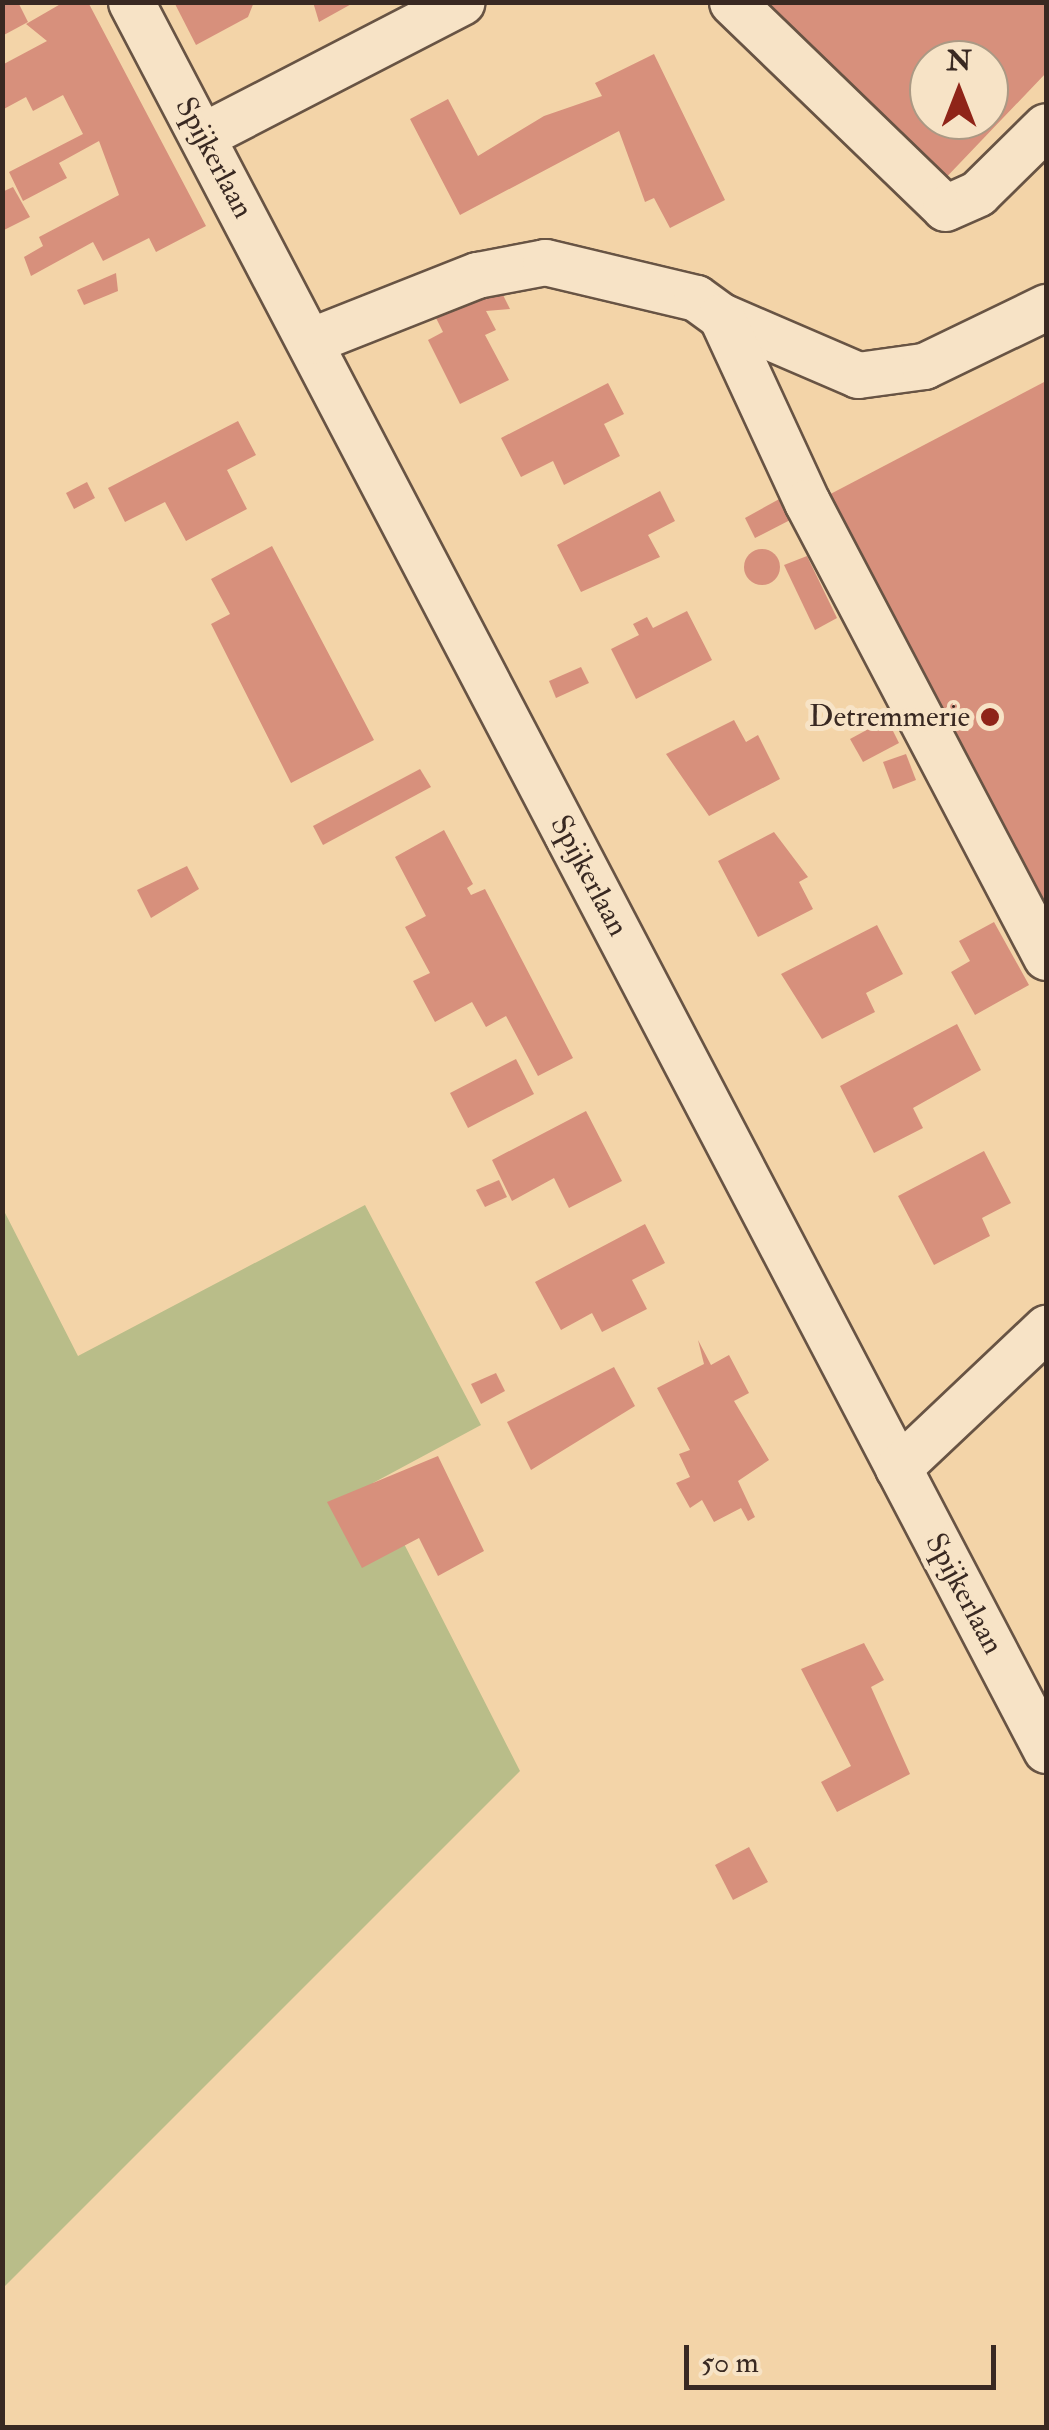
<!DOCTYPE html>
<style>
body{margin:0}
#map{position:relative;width:1049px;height:2430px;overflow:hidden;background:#f3d4a8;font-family:"IM FELL Double Pica",serif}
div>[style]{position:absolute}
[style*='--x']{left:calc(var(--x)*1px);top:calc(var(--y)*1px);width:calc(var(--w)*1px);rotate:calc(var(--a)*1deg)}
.green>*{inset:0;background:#b9bd89}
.building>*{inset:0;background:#d7907c}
.round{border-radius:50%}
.roads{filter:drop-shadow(2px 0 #685444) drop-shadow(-2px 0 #685444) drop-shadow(0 2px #685444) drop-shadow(0 -2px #685444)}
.minor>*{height:45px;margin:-22.5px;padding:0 22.5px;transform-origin:22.5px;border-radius:22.5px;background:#f7e3c6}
.dots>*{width:28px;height:28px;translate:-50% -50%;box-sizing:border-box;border:5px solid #f7e3c6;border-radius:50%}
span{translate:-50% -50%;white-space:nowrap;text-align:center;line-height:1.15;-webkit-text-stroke:10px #f7e3c6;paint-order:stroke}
.street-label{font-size:30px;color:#392922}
.poi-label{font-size:30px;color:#392922}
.right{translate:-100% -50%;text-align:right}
.frame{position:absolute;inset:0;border:5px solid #392922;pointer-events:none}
.north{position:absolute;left:909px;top:40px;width:100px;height:100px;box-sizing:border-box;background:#f7e3c6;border:2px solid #ab9984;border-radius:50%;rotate:0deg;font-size:28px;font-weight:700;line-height:40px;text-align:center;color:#392922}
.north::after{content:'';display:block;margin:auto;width:35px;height:45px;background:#8f2418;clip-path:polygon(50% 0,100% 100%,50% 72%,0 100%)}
.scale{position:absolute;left:684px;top:2345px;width:312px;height:45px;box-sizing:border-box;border:5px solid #392922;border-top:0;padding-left:12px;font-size:30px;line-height:35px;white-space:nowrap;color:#392922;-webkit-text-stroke:8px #f7e3c6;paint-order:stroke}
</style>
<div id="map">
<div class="green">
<i style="clip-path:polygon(365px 1205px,481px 1425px,373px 1483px,520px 1771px,3px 2288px,2px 1207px,78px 1356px)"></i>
</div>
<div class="building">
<i style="clip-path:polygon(2px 2px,18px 2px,28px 22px,2px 36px)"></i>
<i style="clip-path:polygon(64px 2px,88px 2px,206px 226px,156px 252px,149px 238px,103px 261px,93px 242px,31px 276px,24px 257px,43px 246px,39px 237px,119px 195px,99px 141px,59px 163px,67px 178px,23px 201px,9px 172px,83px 134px,63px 95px,33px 111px,26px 97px,2px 110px,2px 65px,47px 41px,26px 24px)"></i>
<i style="clip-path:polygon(174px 2px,254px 2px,248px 17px,196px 45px)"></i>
<i style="clip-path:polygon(313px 2px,355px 2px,319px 22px)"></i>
<i style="clip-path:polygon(evenodd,752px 2px,1046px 2px,1046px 73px,938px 186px,752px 2px,929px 60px,989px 60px,989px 120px,929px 120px,929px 60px)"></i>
<i style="clip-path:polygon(654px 54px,725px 200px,670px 228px,654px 198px,645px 202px,619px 131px,460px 215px,410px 119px,448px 99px,478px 156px,544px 116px,602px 96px,595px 83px)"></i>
<i style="clip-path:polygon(13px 187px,30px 217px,2px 231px,2px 192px)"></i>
<i style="clip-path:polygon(116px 273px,118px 291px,84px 305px,77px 290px)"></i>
<i style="clip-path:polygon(501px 291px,510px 309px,486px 311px,496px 330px,485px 335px,509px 380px,460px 404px,428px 340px,443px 332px,435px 316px)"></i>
<i style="clip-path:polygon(1046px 381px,1046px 934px,819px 500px)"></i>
<i style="clip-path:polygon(608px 383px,624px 414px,604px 424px,620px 456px,564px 485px,553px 461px,521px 477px,501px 438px)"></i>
<i style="clip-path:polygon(238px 421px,256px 455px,227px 470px,247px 509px,186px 541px,165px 502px,125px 522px,108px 488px)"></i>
<i style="clip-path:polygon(87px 482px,95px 498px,74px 509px,66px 493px)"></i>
<i style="clip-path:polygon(660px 491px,675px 521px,648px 535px,660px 557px,581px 592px,557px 545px)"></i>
<i style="clip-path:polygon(783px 497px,794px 518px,755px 538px,745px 518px)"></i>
<i style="clip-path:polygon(272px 546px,374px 740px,291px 783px,211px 624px,230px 614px,211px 579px)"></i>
<i class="round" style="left:744px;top:549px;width:36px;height:36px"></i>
<i style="clip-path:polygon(807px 556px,837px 618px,815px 630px,784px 565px)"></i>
<i style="clip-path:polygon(687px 611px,712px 660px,636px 699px,611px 649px,639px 635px,633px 624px,647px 617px,653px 628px)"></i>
<i style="clip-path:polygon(581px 667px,589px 683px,556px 698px,549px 681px)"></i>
<i style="clip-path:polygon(887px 719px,899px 743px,863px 762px,850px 739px)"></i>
<i style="clip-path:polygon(734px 720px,746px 742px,758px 735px,780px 779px,709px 816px,666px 754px)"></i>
<i style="clip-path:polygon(906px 754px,916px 780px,893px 789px,883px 762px)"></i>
<i style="clip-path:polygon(420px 769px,431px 787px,323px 845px,313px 826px)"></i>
<i style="clip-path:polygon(444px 830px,473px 884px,467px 888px,471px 895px,485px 889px,573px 1058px,538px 1076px,506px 1016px,486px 1027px,472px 1002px,435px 1022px,413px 981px,430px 973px,405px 927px,426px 916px,395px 857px)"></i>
<i style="clip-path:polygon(774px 832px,808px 877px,799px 882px,813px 909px,758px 937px,718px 861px)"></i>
<i style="clip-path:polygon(187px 866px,199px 889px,151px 918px,137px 890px)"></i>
<i style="clip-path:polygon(994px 922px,1029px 985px,975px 1015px,951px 972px,970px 961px,959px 941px)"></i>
<i style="clip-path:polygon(877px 925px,903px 974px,866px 993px,875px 1012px,822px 1039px,781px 974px)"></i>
<i style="clip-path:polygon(957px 1024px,981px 1070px,913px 1108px,923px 1128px,874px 1153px,840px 1086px)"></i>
<i style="clip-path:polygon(516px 1059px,534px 1094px,468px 1128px,450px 1093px)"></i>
<i style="clip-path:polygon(586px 1111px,622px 1181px,569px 1208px,554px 1178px,512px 1201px,492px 1160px)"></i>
<i style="clip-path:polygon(984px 1151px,1011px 1203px,982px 1218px,990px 1236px,934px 1265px,898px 1196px)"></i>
<i style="clip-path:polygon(499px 1180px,507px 1197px,485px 1207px,476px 1190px)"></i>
<i style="clip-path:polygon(645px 1224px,665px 1263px,632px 1280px,647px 1309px,602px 1332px,592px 1313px,561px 1330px,535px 1282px)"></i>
<i style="clip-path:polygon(698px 1340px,711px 1365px,729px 1355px,749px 1393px,734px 1401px,769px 1460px,738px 1481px,755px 1517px,748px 1521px,741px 1508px,714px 1522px,702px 1500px,690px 1508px,676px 1483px,690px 1477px,679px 1454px,690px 1450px,657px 1388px,704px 1364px)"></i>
<i style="clip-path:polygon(614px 1367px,635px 1406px,531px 1470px,507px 1422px)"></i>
<i style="clip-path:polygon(496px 1373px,505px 1391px,481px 1404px,471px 1384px)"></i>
<i style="clip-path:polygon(438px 1456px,484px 1551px,438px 1576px,419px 1538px,362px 1568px,327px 1502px)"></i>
<i style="clip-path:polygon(864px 1643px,884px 1680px,871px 1687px,910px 1774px,837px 1812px,821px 1782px,851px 1766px,801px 1669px)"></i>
<i style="clip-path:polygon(749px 1847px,768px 1882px,733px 1900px,715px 1865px)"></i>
</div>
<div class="roads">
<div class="minor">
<i style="--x:131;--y:2;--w:1973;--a:62.37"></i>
<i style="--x:732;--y:2;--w:296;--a:44"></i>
<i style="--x:945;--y:208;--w:36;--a:-24"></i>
<i style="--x:978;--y:193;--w:95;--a:-44.6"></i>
<i style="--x:202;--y:136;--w:292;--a:-27.3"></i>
<i style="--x:721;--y:316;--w:149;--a:23.3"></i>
<i style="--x:858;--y:375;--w:67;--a:-7.8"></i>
<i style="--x:924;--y:366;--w:136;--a:-25.8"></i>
<i style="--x:310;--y:341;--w:180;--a:-21.6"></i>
<i style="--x:477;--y:275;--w:69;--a:-10.8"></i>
<i style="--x:545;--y:262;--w:155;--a:13.4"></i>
<i style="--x:696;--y:298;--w:31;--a:36"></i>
<i style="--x:721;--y:316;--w:205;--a:65.2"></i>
<i style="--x:807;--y:502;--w:514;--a:62.29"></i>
<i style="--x:898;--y:1468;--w:204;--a:-43.4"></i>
</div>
</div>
<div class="dots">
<i style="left:990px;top:717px;background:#8f2418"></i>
</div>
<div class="street-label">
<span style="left:214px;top:158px;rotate:62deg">Spijkerlaan</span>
<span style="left:589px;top:876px;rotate:62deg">Spijkerlaan</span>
<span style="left:964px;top:1594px;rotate:62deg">Spijkerlaan</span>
</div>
<div class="poi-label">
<span class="right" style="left:970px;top:717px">Detremmerie</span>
</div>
<div class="frame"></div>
<div class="north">N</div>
<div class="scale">50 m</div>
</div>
